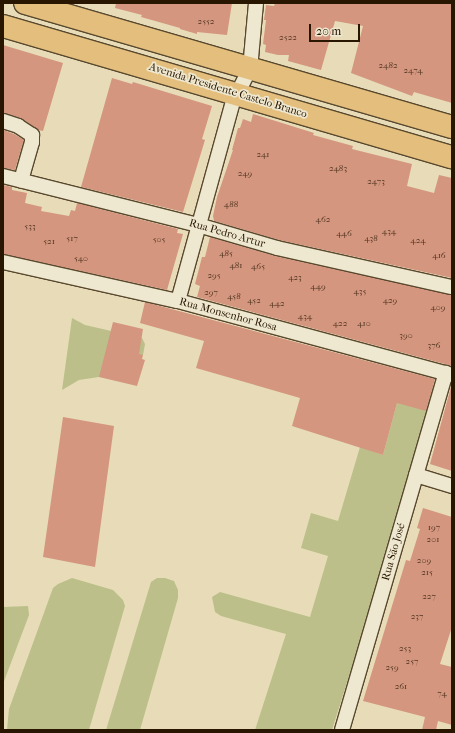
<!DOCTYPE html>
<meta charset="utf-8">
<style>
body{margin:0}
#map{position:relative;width:455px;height:733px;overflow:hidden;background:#e7dcb7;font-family:"IM FELL French Canon",serif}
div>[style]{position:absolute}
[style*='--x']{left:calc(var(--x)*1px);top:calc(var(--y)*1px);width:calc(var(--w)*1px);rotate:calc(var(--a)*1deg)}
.green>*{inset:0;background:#bcbf8a}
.building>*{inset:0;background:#d4967f}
.roads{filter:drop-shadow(1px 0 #58482e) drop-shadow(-1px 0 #58482e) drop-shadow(0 1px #58482e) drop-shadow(0 -1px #58482e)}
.minor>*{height:14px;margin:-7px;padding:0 7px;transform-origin:7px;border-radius:7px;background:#efe8d0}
.primary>*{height:22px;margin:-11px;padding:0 11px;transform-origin:11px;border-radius:11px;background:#e4be7c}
span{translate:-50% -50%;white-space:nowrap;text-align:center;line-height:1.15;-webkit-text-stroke:3.5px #efe8d0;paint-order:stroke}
.number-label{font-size:9px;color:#533620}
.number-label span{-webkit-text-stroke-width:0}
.street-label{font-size:11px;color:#281600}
.frame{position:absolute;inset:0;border:4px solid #281600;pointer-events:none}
.scale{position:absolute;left:309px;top:24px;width:51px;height:18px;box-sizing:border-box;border:2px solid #281600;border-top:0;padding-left:5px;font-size:12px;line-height:14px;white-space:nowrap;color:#281600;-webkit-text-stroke:3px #efe8d0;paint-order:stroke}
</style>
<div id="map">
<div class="green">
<i style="clip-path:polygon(72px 318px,85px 325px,142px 338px,145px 344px,143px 355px,99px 377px,79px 380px,62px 390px)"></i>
<i style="clip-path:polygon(425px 383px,436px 387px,437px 396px,332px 730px,255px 730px,286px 634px,221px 616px,215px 612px,212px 597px,220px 592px,310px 617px,328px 556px,301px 548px,311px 513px,338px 521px,360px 447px,383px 455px,397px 403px)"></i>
<i style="clip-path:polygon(72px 578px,113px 590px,123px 600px,125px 606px,89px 730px,7px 730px,9px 709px,53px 588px,58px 584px)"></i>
<i style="clip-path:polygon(157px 578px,165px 578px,174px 581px,178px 590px,178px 598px,140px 730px,106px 730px,151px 582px)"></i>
<i style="clip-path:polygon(28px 606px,29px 615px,3px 684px,3px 607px)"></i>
</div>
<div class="building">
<i style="clip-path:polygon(116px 3px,232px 3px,227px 35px,197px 32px,197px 34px,180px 29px,180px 28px,141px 17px,142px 15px,115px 8px)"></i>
<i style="clip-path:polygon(275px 3px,452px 3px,452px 103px,414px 92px,412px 96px,351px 73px,363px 26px,335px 21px,321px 70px,288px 61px,289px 55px,278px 55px,265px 52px,266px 45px,263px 44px,266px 20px,264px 20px,266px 5px,274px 6px)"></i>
<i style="clip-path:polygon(3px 45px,63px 63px,43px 131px,38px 130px,21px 118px,3px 113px)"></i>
<i style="clip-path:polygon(112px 78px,132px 84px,133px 82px,212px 106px,202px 139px,205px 140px,183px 212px,81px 187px)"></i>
<i style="clip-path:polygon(253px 114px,314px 133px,313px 135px,353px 146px,352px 149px,412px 164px,407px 186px,434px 193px,439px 175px,452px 178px,452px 278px,279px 240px,214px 221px,213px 216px,217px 197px,233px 150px,232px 150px,238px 128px,240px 128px,243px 119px,251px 122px)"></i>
<i style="clip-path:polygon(3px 130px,14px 134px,24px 140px,15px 170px,3px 168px)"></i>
<i style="clip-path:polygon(3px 185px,12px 187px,12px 190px,27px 193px,25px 203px,42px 207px,41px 211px,69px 216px,71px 210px,75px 211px,77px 203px,178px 229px,177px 233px,183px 234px,167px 290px,3px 254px)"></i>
<i style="clip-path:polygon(210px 237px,275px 256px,452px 295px,452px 366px,197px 297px,200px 286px,195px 284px,202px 257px,205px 257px)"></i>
<i style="clip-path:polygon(145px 302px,435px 379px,426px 411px,397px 403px,383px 455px,292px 426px,300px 398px,196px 368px,204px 341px,140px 323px)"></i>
<i style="clip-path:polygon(113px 322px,143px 329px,139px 354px,143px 355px,142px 359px,145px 360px,137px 386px,99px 377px)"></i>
<i style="clip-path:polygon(452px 383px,452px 471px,430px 464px)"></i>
<i style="clip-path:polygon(63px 417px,114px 426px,95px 567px,43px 557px)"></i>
<i style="clip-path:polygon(423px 508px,452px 517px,452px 627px,440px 664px,452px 667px,452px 725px,438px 721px,436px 730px,422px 730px,425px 717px,363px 701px,406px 560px,410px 561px,420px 529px,417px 528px)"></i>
</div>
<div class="roads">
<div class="minor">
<i style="--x:3;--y:121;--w:16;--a:18"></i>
<i style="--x:18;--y:126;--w:17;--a:33"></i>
<i style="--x:32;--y:135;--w:7;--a:90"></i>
<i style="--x:32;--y:142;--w:40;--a:106"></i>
<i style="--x:3;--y:176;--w:201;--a:14.1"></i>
<i style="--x:198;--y:225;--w:82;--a:16.2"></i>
<i style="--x:277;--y:248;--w:179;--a:12.6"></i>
<i style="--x:3;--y:262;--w:179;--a:12.6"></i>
<i style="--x:178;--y:301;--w:284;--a:15.1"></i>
<i style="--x:178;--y:301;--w:206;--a:-74.6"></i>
<i style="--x:233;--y:102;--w:37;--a:-63"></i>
<i style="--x:250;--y:69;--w:66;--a:-84.8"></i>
<i style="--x:416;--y:475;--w:38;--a:17"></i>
<i style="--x:342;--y:730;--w:372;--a:-73.8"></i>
</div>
<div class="primary">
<i style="--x:25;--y:3;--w:445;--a:16.2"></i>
<i style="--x:3;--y:26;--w:468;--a:16.3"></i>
</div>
</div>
<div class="number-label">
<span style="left:206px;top:21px">2552</span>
<span style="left:288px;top:37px">2522</span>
<span style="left:388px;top:65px">2482</span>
<span style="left:413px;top:70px">2474</span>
<span style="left:263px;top:154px">241</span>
<span style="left:338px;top:168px">2483</span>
<span style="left:245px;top:173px">249</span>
<span style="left:376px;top:181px">2473</span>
<span style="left:231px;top:204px">488</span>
<span style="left:323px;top:219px">462</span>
<span style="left:30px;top:226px">533</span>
<span style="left:389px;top:231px">434</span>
<span style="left:344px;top:233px">446</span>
<span style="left:72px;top:238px">517</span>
<span style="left:371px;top:238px">438</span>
<span style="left:159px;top:239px">505</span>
<span style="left:418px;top:240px">424</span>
<span style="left:49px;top:241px">521</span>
<span style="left:226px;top:253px">485</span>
<span style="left:439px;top:255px">416</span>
<span style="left:81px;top:258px">540</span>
<span style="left:236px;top:265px">481</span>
<span style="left:258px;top:266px">465</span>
<span style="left:214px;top:275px">295</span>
<span style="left:295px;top:277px">423</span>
<span style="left:318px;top:286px">449</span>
<span style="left:360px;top:291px">435</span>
<span style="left:211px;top:292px">297</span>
<span style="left:234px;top:296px">458</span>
<span style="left:254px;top:300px">452</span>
<span style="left:390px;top:300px">429</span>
<span style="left:277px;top:303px">442</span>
<span style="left:438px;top:307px">409</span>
<span style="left:305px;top:316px">434</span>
<span style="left:340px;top:323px">422</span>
<span style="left:364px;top:323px">410</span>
<span style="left:406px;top:335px">390</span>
<span style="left:434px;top:345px">376</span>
<span style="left:434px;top:527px">197</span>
<span style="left:433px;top:539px">201</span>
<span style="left:424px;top:560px">209</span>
<span style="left:427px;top:572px">215</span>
<span style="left:429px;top:596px">227</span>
<span style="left:417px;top:616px">237</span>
<span style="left:405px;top:648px">253</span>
<span style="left:412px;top:661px">257</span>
<span style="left:392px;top:667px">259</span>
<span style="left:401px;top:686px">261</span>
<span style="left:442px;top:693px">74</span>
</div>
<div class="street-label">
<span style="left:228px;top:91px;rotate:17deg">Avenida Presidente Castelo Branco</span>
<span style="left:227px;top:234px;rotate:16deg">Rua Pedro Artur</span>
<span style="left:228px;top:315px;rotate:15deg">Rua Monsenhor Rosa</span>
<span style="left:394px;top:552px;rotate:-74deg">Rua São José</span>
</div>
<div class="frame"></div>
<div class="scale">20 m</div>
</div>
